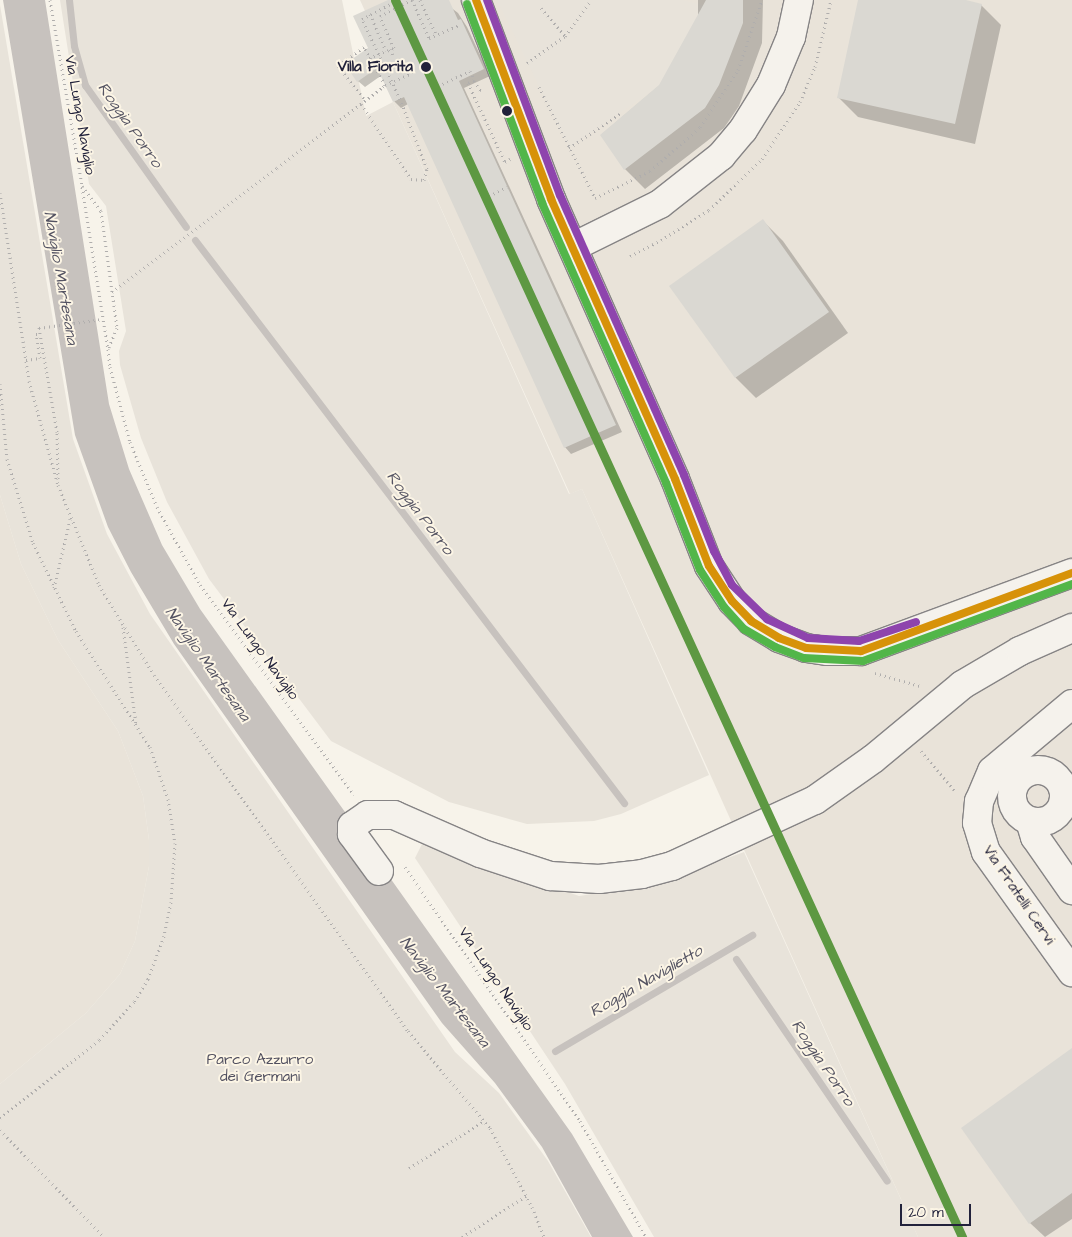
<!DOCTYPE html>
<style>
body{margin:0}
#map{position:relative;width:1072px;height:1237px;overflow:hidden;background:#f7f3ea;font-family:"Architects Daughter",sans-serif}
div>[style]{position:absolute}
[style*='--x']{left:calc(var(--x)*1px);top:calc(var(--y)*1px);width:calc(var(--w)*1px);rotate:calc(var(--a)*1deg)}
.built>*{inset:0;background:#e9e3d9}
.green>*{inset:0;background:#e8e3da}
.water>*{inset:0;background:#c7c2be}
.shadow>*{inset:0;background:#0003}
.stream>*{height:7px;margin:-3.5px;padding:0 3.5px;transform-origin:3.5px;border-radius:3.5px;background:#c7c2be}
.building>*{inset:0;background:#dad8d2}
.path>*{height:3px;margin-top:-1.5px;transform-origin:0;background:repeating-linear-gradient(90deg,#b0aead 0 1px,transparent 0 5px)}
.roads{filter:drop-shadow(1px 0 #868485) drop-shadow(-1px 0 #868485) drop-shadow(0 1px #868485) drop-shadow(0 -1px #868485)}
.minor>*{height:28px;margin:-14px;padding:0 14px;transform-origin:14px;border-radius:14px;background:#f5f2ec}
.minor>.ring{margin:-14px;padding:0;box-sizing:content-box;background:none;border:28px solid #f5f2ec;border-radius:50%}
.bus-1>*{height:8px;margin:-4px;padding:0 4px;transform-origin:4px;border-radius:4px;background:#d79209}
.bus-2>*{height:8px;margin:-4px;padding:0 4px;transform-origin:4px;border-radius:4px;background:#52b649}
.bus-3>*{height:8px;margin:-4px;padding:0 4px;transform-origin:4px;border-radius:4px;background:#8e44ad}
.metro-1>*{height:9px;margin:-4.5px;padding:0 4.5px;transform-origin:4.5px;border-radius:4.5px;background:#5d9842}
.dots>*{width:14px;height:14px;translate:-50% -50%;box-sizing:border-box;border:2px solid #fcf5e5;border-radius:50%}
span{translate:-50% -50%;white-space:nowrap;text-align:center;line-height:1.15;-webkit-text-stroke:4px #fcf5e5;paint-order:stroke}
.stop-label{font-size:15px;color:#22223b;font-weight:700}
.right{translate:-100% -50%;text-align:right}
.street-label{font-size:15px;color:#22223b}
.park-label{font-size:15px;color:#504f5f}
.water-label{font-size:16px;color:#545362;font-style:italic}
.scale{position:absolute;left:900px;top:1204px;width:71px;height:22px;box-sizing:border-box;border:2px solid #22223b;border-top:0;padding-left:6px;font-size:15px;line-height:18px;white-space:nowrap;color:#22223b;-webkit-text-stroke:4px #fcf5e5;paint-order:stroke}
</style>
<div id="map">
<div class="built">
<i style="clip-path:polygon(360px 0,1072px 0,1072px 1237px,918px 1237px,582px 489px,570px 494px,393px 102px,404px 97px)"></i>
<i style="clip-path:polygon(0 495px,21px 564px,58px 640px,118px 731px,143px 796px,149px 840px,149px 866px,135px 941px,120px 974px,86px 1013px,0 1084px)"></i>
</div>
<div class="green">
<i style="clip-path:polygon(60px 0,342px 0,366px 116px,393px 102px,569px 494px,582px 489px,709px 775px,621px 814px,594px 821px,527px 824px,449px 802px,331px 741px,209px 579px,167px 502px,141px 438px,120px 365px,119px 351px,126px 331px,106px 206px,89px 184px)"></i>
<i style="clip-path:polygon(497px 0,684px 0,708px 6px,665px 82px,569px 148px)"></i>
<i style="clip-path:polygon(0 5px,73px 439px,107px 534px,150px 614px,455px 1052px,499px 1093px,548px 1161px,591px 1237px,0 1237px,0 1084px,86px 1013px,120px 974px,135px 941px,149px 866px,149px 840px,143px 796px,118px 731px,58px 640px,21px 564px,0 495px)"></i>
<i style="clip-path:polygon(423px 842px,579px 896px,656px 884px,744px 852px,918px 1237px,654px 1237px,565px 1084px,415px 858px)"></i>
</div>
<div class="water">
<i style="clip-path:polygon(3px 0,45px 0,109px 404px,129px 469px,162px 545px,200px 609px,345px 812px,344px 834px,383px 868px,572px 1134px,633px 1237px,592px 1237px,542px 1147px,495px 1083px,442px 1023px,174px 644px,131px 572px,108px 527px,75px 435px)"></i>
</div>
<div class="shadow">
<i style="clip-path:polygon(391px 0,441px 0,458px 13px,467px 27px,490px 76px,464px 88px,622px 432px,571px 454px,565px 447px,408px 104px,401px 108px,394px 101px,382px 75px,365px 87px,358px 81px)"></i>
<i style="clip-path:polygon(698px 0,763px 0,762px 43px,739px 106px,724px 128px,645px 189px,625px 169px,601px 135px,660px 85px,698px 17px)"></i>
<i style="clip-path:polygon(860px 0,960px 0,981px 5px,1001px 25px,975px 144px,858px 117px,838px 97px)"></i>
<i style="clip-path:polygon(763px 221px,783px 241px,848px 333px,756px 398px,736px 378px,671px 286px)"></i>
<i style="clip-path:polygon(1072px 1056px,1072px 1219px,1045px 1237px,1030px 1223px)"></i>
</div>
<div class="stream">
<i style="--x:69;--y:0;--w:46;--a:83.8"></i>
<i style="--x:74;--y:46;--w:41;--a:74.2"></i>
<i style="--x:85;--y:85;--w:174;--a:54.6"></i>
<i style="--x:195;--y:240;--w:708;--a:52.69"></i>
<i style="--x:736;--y:959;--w:268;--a:55.8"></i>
<i style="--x:555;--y:1051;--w:229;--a:-30.5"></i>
</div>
<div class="building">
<i style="clip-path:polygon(388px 0,449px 0,458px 20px,461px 19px,484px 69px,459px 81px,616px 425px,564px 448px,404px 97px,393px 102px,377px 68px,357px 82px,345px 64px,368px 48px,353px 16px)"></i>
<i style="clip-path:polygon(706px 0,743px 0,743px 23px,719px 85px,705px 108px,624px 170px,600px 135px,659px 85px)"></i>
<i style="clip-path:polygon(858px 0,966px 0,982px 4px,955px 124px,837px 98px)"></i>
<i style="clip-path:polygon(763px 219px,829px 312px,735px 378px,669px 286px)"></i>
<i style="clip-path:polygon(1072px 1048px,1072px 1193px,1029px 1224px,961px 1128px)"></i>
</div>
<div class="path">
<i style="--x:50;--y:0;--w:189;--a:80.2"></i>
<i style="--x:82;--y:186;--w:31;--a:53"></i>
<i style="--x:101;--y:211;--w:118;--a:82.2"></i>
<i style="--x:117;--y:328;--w:23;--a:113"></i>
<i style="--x:108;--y:349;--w:18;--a:84"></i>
<i style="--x:110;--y:367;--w:78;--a:75.1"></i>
<i style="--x:130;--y:442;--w:70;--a:67.4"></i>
<i style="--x:157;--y:507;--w:89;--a:61.1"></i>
<i style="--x:200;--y:585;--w:260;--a:53.7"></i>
<i style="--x:420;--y:0;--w:38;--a:65"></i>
<i style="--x:541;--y:8;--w:37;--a:49"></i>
<i style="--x:370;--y:14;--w:40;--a:66.6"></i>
<i style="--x:390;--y:49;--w:8;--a:67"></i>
<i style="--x:369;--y:58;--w:27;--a:-22"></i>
<i style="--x:394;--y:48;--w:35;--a:-114"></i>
<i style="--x:380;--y:16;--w:36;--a:-27"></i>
<i style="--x:412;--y:0;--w:42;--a:65.9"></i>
<i style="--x:429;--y:38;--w:34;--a:-23"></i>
<i style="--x:527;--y:63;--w:47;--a:-35.4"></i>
<i style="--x:565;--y:36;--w:44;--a:-54.2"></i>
<i style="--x:474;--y:81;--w:11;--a:56"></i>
<i style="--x:480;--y:90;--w:3;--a:-18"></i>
<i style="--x:385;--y:85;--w:30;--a:-24"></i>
<i style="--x:438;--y:86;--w:35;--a:-25"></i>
<i style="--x:470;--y:71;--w:10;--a:66"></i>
<i style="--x:474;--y:80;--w:7;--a:153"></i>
<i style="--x:468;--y:83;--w:87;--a:64.9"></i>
<i style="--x:505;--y:162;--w:6;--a:-31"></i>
<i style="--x:539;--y:87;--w:124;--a:63.2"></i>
<i style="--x:595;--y:198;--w:61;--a:-26.1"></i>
<i style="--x:650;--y:171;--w:67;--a:-41.3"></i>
<i style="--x:700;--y:127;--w:69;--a:-56.3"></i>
<i style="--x:738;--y:70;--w:74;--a:-71.1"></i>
<i style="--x:361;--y:104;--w:90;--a:56.3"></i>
<i style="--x:411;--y:179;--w:13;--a:4"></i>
<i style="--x:424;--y:180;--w:11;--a:-75"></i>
<i style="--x:427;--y:169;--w:75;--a:-111.1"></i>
<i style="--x:400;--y:99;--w:89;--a:-115.4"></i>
<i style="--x:362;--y:19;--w:41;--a:-27.8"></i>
<i style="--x:569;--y:148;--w:63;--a:-33.9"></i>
<i style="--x:82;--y:187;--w:164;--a:80.9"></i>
<i style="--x:0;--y:193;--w:190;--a:81.2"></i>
<i style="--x:29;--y:381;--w:108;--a:74.4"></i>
<i style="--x:58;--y:485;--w:108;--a:67.7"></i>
<i style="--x:99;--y:585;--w:105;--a:58.6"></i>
<i style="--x:154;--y:675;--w:437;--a:54.5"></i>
<i style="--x:408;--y:1031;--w:127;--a:49.8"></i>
<i style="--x:490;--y:1128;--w:89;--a:62"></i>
<i style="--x:532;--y:1207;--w:32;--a:68"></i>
<i style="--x:489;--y:196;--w:20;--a:-27"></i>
<i style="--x:630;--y:256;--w:35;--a:-27"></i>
<i style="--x:661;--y:240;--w:57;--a:-32"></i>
<i style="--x:709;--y:210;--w:74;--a:-43.9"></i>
<i style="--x:762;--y:159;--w:69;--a:-56.3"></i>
<i style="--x:800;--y:102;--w:38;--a:-67"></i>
<i style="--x:815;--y:67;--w:69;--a:-76.6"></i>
<i style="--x:112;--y:292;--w:206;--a:-36.9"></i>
<i style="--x:277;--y:168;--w:133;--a:-37.4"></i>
<i style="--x:383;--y:87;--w:3;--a:-45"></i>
<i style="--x:385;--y:85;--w:43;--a:-118.9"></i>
<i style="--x:364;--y:47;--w:32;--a:144"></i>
<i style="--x:338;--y:66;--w:43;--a:51.5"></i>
<i style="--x:26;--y:360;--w:14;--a:-8"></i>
<i style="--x:40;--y:358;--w:24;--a:-99"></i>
<i style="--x:36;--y:334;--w:4;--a:0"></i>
<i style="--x:0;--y:384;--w:75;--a:84.7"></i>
<i style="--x:7;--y:459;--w:88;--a:72.8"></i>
<i style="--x:33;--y:543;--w:98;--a:64"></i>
<i style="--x:76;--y:631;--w:138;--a:57.5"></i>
<i style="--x:150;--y:747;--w:55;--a:70.9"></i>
<i style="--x:168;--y:799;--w:45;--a:81"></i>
<i style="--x:175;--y:843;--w:59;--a:93.9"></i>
<i style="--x:171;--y:902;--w:35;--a:102"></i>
<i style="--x:164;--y:936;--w:46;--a:110.4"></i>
<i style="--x:148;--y:979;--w:27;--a:121"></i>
<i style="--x:134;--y:1002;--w:52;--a:132.6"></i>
<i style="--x:99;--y:1040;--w:126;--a:141.8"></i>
<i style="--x:58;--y:479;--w:47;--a:-91.2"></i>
<i style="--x:57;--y:432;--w:106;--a:-99.8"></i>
<i style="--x:39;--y:328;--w:64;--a:-8.1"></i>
<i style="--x:54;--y:588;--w:71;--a:-76.9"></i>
<i style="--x:123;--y:627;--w:98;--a:82.4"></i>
<i style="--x:875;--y:673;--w:47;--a:16.1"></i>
<i style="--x:921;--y:751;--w:54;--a:49.5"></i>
<i style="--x:405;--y:867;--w:308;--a:55.4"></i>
<i style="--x:580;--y:1121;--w:133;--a:60.4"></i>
<i style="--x:0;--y:1130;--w:149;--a:45.8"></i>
<i style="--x:409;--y:1168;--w:89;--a:-32.1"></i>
<i style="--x:462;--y:1237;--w:76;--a:-32.6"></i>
</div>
<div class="roads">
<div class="minor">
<i style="--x:476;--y:0;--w:213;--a:69.3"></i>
<i style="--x:551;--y:199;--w:306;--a:66.1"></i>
<i style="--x:675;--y:479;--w:93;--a:68.7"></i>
<i style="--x:709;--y:566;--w:42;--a:56.7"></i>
<i style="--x:732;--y:601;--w:28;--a:46"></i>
<i style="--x:751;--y:621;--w:33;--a:31"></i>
<i style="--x:779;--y:638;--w:29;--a:20"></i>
<i style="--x:806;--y:648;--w:22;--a:8"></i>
<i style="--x:828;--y:651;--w:33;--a:0"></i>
<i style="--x:861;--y:651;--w:225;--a:-20.3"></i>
<i style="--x:573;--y:247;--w:97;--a:-26.3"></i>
<i style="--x:660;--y:204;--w:78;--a:-38.2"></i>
<i style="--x:721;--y:156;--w:34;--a:-50"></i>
<i style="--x:743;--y:130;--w:53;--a:-58.1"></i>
<i style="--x:771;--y:85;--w:52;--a:-67.4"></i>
<i style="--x:791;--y:37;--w:38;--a:-78"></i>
<i style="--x:1072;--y:704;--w:104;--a:140.1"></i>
<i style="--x:992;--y:771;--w:33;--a:113"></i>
<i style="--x:979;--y:801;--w:22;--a:95"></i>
<i style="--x:977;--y:823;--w:30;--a:73"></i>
<i style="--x:986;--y:852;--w:148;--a:54.4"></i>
<i class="ring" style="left:1012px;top:770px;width:24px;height:24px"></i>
<i style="--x:1030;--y:821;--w:17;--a:73"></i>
<i style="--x:1035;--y:837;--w:65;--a:55.1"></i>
<i style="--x:379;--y:871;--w:46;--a:-126.1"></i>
<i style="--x:352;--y:834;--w:8;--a:-90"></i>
<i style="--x:352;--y:826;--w:19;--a:-35"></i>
<i style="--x:368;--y:815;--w:26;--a:0"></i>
<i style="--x:394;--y:815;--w:94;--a:23.8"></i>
<i style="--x:480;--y:853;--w:74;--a:18.2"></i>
<i style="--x:550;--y:876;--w:49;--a:3.5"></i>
<i style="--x:599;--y:879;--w:43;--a:-6.6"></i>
<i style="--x:642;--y:874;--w:31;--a:-15"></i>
<i style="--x:672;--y:866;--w:157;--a:-24.8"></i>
<i style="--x:815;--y:800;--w:71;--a:-35.3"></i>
<i style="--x:873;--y:759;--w:116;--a:-39.7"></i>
<i style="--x:962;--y:685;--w:67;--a:-30.4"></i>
<i style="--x:1020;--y:651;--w:57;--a:-23.9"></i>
</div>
</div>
<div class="bus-1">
<i style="--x:476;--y:0;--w:213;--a:69.3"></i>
<i style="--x:551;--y:199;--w:306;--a:66.1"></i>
<i style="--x:675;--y:479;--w:93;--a:68.7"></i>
<i style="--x:709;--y:566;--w:42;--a:56.7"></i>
<i style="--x:732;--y:601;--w:28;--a:46"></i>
<i style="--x:751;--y:621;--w:33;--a:31"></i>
<i style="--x:779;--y:638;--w:29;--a:20"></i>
<i style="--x:806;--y:648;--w:55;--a:3.1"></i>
<i style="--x:861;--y:651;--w:225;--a:-20.3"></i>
</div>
<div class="bus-2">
<i style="--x:467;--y:4;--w:213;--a:69.3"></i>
<i style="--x:542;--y:203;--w:306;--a:66.1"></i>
<i style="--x:666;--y:483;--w:93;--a:68.7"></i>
<i style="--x:700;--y:570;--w:44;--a:57"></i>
<i style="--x:724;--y:607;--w:30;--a:48"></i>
<i style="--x:744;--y:629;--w:36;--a:30"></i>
<i style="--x:775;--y:647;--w:31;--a:21"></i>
<i style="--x:804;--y:658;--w:59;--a:2.9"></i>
<i style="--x:863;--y:661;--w:223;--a:-20.2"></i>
</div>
<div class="bus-3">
<i style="--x:487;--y:0;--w:208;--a:69.5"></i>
<i style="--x:560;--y:195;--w:306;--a:66.1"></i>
<i style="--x:684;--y:475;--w:82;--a:68.5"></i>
<i style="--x:714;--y:551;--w:38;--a:62"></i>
<i style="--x:732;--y:585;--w:49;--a:44.2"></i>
<i style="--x:767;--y:619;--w:45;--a:24.9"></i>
<i style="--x:808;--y:638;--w:51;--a:3.4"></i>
<i style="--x:859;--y:641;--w:60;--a:-18.4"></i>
</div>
<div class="metro-1">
<i style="--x:395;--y:0;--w:1361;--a:65.37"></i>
</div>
<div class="dots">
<i style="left:426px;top:67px;background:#22223b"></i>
<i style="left:507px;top:111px;background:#22223b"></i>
</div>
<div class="stop-label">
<span class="right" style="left:413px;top:67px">Villa Fiorita</span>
</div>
<div class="street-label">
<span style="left:80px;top:115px;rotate:80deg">Via Lungo Naviglio</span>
<span style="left:260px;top:649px;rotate:54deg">Via Lungo Naviglio</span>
<span style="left:1019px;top:895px;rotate:56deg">Via Fratelli Cervi</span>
<span style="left:496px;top:979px;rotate:56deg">Via Lungo Naviglio</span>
</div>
<div class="park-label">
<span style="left:260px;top:1068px">Parco Azzurro<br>dei Germani</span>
</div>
<div class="water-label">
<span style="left:130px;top:125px;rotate:55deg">Roggia Porro</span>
<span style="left:61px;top:278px;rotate:80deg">Naviglio Martesana</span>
<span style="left:420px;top:513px;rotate:53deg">Roggia Porro</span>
<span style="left:208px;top:664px;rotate:55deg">Naviglio Martesana</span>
<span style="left:646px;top:981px;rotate:-30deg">Roggia Naviglietto</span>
<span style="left:445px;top:992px;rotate:52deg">Naviglio Martesana</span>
<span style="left:823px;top:1063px;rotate:56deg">Roggia Porro</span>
</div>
<div class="scale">20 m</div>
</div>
